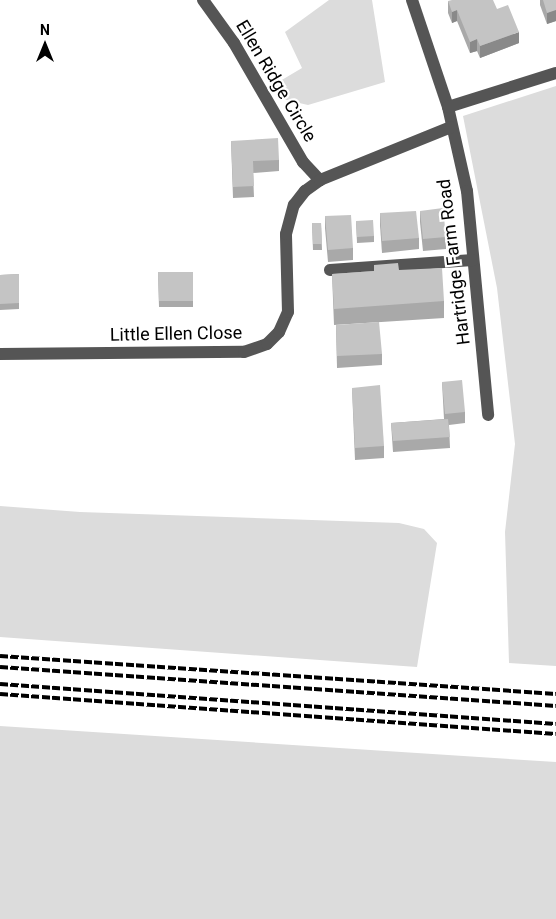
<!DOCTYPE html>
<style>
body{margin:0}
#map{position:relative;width:556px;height:919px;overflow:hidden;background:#fff;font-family:Roboto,sans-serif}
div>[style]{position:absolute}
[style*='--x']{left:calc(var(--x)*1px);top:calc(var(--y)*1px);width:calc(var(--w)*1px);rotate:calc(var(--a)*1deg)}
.green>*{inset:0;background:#dcdcdc}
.minor>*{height:12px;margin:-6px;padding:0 6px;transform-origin:6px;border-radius:6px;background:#555}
.rail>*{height:4px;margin-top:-2px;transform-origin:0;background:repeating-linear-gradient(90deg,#000 0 8px,transparent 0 10.5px)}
.wall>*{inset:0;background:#a9a9a9}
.shaded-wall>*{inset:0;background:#898989}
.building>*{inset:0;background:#c4c4c4}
span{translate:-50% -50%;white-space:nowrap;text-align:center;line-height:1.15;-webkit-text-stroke:4.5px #fff;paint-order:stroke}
.street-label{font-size:18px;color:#000}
.north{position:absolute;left:20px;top:20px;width:50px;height:50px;-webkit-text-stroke:4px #fff;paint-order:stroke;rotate:0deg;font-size:14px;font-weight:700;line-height:20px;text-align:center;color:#000}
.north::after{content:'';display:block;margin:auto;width:18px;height:22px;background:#000;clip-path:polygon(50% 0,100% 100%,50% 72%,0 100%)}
</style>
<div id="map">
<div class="green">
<i style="clip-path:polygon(329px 0,372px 0,385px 82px,308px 105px,282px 99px,275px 84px,302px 68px,285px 32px)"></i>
<i style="clip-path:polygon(556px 86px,556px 666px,509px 663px,505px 532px,515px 444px,497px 288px,463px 116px)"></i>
<i style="clip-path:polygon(0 506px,80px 512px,399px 523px,424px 529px,437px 543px,417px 667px,0 637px)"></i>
<i style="clip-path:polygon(0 726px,556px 762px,556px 919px,0 919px)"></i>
</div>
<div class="minor">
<i style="--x:203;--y:0;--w:53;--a:54.2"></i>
<i style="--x:234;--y:43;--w:138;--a:59.9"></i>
<i style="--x:303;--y:162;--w:25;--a:47"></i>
<i style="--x:412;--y:0;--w:113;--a:71.4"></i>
<i style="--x:448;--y:107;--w:86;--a:77.3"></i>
<i style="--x:467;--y:191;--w:225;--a:84.6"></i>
<i style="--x:448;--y:107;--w:113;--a:-17.5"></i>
<i style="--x:330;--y:270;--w:143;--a:-4"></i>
<i style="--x:0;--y:354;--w:244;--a:-0.5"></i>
<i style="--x:244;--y:352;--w:24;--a:-19"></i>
<i style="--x:267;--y:344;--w:17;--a:-45"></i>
<i style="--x:279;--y:332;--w:22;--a:-66"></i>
<i style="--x:288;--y:312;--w:78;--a:-91.5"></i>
<i style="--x:286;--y:234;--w:30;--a:-75"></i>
<i style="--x:294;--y:205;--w:18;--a:-52"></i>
<i style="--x:305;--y:191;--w:19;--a:-36"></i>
<i style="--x:320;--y:180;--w:141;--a:-22"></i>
</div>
<div class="rail">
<i style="--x:0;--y:656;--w:557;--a:3.91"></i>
<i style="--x:0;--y:667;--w:557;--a:4.01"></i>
<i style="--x:0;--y:684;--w:557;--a:4.11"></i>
<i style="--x:0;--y:694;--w:557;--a:4.11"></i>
</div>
<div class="wall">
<i style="clip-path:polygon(540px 0,556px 0,556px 21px,547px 24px,540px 5px)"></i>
<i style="clip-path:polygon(448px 1px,497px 9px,519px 43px,480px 58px,477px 51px,470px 53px,457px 21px,452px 23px,448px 13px)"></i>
<i style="clip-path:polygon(231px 141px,279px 160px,279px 171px,253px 173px,254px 197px,233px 198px)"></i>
<i style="clip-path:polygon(420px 211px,446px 237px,446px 249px,423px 251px,420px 222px)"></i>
<i style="clip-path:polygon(380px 213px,419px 238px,419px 249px,382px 253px,380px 225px)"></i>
<i style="clip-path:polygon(325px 216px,353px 248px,353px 260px,328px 262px,325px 228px)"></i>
<i style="clip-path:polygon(356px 221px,374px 236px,374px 242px,357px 243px)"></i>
<i style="clip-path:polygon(312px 223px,321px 223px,322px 250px,313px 250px)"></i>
<i style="clip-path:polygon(374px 265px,399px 270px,444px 301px,444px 318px,334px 325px,332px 274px,374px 271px)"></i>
<i style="clip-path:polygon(158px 272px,193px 272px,193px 307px,159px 307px)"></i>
<i style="clip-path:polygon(19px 274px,19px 309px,0 310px,0 275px)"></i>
<i style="clip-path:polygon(336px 325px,382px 354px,382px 365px,337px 368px)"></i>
<i style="clip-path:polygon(442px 382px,465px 412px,465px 423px,449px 425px,450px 448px,393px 452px,391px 423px,444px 419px)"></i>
<i style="clip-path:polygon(352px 388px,384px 446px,384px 458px,355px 460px)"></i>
</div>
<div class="shaded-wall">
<i style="clip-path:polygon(556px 9px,556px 21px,547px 24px,547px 13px)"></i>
<i style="clip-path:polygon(457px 10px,457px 21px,452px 23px,452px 12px)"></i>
<i style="clip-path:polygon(519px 32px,519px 43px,480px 58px,480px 46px)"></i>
<i style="clip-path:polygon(477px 39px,477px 51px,470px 53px,470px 42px)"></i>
</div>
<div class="building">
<i style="clip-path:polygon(452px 0,493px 0,497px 9px,508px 5px,519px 32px,480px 46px,477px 39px,470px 42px,457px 10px,452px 12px,448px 1px)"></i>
<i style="clip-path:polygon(543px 0,556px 0,556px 10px,547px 13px)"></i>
<i style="clip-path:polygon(278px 138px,279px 160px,253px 161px,254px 186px,233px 187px,231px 141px)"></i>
<i style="clip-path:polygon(443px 208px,446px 237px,423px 239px,420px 211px)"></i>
<i style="clip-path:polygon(416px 211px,419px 238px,382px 241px,380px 213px)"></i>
<i style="clip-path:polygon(351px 215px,353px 248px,328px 250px,325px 216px)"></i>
<i style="clip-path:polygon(373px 220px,374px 236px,357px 237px,356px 221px)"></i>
<i style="clip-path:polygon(312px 223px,321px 223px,322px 244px,313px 244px)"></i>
<i style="clip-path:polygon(398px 263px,399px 270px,442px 268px,444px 301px,334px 309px,332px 274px,374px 271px,374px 265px)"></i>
<i style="clip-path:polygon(158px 272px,193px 272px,193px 301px,159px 301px)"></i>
<i style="clip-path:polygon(19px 274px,19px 303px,0 304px,0 275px)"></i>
<i style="clip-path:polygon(379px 322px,382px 354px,337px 356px,336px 325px)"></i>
<i style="clip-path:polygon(462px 380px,465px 412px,445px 414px,442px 382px)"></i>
<i style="clip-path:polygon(380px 385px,384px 446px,355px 448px,352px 388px)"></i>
<i style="clip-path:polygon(448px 419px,450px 437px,393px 441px,391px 423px)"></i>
</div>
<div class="street-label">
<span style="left:276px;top:81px;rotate:59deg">Ellen Ridge Circle</span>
<span style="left:454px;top:262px;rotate:-97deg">Hartridge Farm Road</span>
<span style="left:176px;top:334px;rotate:-1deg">Little Ellen Close</span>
</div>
<div class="north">N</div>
</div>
